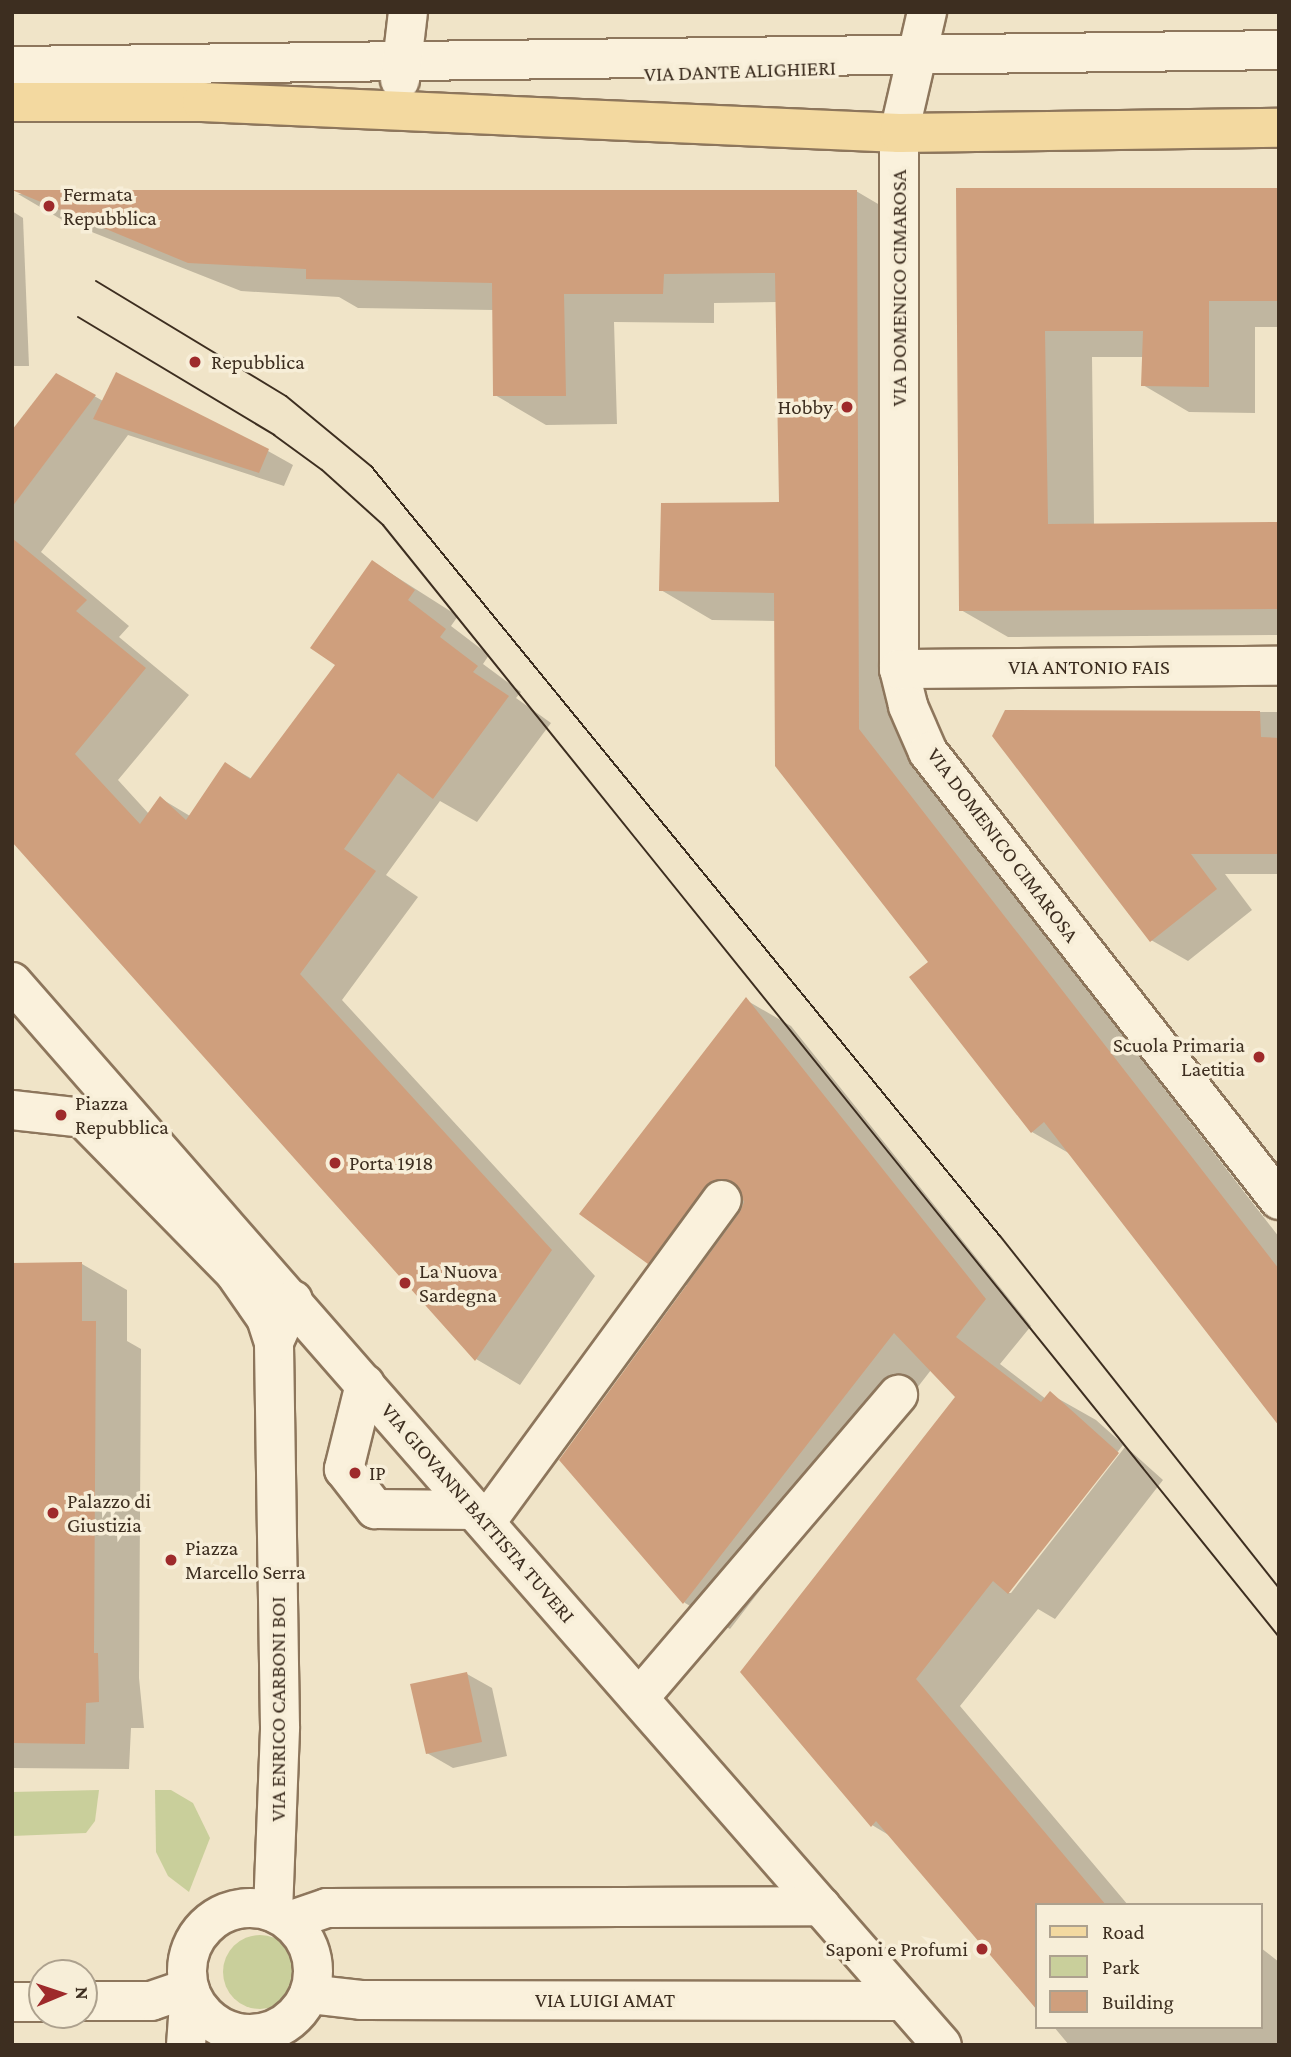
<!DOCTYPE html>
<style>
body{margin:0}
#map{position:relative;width:1291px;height:2057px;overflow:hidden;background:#f0e4c8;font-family:"Crimson Pro",serif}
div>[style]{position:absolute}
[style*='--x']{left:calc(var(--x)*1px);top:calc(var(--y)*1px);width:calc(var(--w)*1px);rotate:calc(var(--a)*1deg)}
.green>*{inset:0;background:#c9cf9b}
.round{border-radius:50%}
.shadow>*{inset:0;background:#0003}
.building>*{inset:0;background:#cf9f7d}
.roads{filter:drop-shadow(2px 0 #8d765c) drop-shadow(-2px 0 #8d765c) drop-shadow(0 2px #8d765c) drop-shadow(0 -2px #8d765c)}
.minor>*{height:38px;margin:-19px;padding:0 19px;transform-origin:19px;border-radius:19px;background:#faf1dc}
.minor>.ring{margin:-19px;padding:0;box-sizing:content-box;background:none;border:38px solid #faf1dc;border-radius:50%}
.major>*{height:38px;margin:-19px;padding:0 19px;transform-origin:19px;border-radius:19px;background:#f3d9a0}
.tram>*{height:2px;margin:-1px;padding:0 1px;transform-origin:1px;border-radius:1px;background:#3d2e20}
.dots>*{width:19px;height:19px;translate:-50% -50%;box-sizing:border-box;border:4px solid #f7eed8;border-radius:50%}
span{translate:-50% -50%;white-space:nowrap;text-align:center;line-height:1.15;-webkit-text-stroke:7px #f7eed8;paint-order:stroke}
.street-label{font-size:21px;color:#3d2e20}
.poi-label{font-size:21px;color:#3d2e20}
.left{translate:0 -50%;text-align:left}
.right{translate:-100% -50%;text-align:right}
.frame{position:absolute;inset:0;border:14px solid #3d2e20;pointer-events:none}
.legend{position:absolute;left:1035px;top:1903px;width:228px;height:126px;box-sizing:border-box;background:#f7eed8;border:2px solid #ada18e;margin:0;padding:9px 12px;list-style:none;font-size:21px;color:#3d2e20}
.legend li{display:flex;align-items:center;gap:14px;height:35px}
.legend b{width:35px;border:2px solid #ada18e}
.north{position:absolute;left:28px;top:1959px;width:70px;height:70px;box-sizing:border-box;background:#f7eed8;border:2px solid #ada18e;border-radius:50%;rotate:88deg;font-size:19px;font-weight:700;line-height:28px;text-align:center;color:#3d2e20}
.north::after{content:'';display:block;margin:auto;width:24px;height:32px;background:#9e2a2b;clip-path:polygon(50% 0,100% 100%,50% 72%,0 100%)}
</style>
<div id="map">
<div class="green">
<i style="clip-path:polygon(99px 1790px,95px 1821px,86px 1833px,12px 1836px,12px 1792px)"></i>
<i style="clip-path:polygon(155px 1790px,171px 1790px,193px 1803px,210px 1838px,189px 1892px,168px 1876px,156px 1852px)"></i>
<i class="round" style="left:223px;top:1935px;width:74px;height:74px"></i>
</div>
<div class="shadow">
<i style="clip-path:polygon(12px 12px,313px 12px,12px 14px)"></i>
<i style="clip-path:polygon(958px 190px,1279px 190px,1279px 327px,1255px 327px,1255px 413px,1189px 412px,1143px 385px,1144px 357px,1092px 357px,1094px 525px,1279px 524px,1279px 635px,1008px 637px,961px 610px)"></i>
<i style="clip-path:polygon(856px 191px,907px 221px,910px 760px,1279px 1237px,1279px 1424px,1072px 1155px,1032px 1132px,930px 963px,776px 621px,712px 620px,661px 590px,781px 503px,777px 302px,714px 303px,714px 323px,614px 322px,617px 424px,546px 425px,495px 395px,494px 310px,358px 308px,339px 297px,241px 291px,64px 221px,18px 194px)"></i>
<i style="clip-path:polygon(12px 211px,23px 218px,29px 366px,12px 366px)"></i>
<i style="clip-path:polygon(57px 375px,103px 401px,268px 451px,293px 465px,284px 486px,128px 435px,41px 552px,129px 626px,119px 637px,189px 695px,118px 780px,149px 814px,160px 798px,190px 816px,226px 764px,252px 779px,337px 664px,373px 562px,458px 616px,451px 626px,489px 655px,483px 664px,521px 692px,516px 698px,551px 723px,477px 822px,440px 801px,386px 875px,418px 897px,342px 1000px,595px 1276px,520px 1385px,476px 1359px,12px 838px,12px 432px)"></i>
<i style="clip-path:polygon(1006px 712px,1279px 712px,1279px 874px,1225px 874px,1252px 910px,1188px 961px,1151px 940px)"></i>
<i style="clip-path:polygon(evenodd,746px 1000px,791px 1026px,1031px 1326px,1000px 1364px,1046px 1399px,1050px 1394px,1096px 1420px,1163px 1480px,1055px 1619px,1038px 1609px,960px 1706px,1128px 1905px,1037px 1905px,1037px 2007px,892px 1837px,872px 1825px,957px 1397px,931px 1370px,730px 1629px,685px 1603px,561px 1459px,688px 1286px,649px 1263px,746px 1000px,1123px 1445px,1125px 1447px,1011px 1593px,1007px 1593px,1123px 1445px)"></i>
<i style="clip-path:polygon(12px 1264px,82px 1264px,127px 1290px,127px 1341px,141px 1349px,139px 1678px,144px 1728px,131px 1728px,129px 1769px,12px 1768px)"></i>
<i style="clip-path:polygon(467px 1674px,492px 1688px,507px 1756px,453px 1768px,427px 1753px)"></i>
<i style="clip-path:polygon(1261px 1948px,1279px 1962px,1279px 2045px,1069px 2045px,1054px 2027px,1261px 2027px)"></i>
</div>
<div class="building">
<i style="clip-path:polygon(956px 188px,1279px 188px,1279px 301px,1209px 301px,1209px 387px,1141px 386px,1143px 331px,1045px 331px,1048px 524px,1279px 522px,1279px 609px,959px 611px)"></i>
<i style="clip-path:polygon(12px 190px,857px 190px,859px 729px,1279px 1269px,1279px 1426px,1044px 1122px,1031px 1133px,909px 977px,928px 962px,775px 766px,774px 593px,659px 591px,661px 503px,779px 502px,775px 273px,664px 274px,663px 294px,564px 294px,566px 396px,493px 396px,492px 283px,306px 279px,306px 269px,188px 263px)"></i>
<i style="clip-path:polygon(116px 372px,269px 449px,259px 473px,93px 419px)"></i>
<i style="clip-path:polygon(56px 373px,96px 395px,12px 507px,12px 430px)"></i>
<i style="clip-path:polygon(12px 538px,87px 600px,76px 611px,146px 668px,75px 754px,140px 824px,160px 796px,186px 820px,225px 762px,250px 779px,335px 665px,310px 648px,372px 560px,415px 590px,408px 600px,446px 629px,440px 637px,478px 666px,473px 672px,509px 696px,433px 799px,398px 773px,344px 849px,376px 871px,300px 974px,552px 1250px,475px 1361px,12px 842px)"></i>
<i style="clip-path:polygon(1005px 710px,1260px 711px,1261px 737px,1279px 738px,1279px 854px,1191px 854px,1217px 889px,1150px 942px,992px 736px)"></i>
<i style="clip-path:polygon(746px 997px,986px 1299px,956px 1337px,1041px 1402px,1050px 1391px,1119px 1453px,1008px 1594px,993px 1581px,916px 1679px,1106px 1905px,1037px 1905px,1037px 2010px,876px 1821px,871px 1827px,740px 1672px,955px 1397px,894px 1333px,683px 1604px,559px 1460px,740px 1212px,744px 1202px,735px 1183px,713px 1180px,648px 1264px,579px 1214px)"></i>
<i style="clip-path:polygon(82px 1262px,82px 1321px,96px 1321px,94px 1653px,98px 1653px,99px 1702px,86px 1703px,85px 1744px,12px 1743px,12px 1263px)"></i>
<i style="clip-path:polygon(467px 1672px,482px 1742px,426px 1754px,410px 1684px)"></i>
</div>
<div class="roads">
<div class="minor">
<i style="--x:927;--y:12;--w:124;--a:103"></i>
<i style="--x:899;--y:133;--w:536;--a:90"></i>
<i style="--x:899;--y:669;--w:38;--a:76"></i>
<i style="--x:908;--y:706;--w:50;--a:66.5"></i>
<i style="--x:928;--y:752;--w:569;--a:51.92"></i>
<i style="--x:12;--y:66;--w:1267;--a:-0.72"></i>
<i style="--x:400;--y:80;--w:68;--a:-83.3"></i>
<i style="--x:899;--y:669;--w:380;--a:-0.5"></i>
<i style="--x:12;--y:982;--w:1412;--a:48.82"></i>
<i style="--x:12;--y:1110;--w:71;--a:6.4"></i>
<i style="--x:83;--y:1118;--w:216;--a:45.6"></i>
<i style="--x:234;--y:1272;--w:56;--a:55.2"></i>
<i style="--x:266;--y:1318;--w:25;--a:72"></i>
<i style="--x:365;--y:1384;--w:88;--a:103.9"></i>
<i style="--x:344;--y:1469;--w:51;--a:52.2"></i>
<i style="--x:375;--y:1509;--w:101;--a:0.6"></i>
<i style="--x:486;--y:1522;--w:399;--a:-53.8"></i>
<i style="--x:639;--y:1698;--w:399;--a:-49.5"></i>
<i class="ring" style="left:187px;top:1908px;width:88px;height:88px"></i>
<i style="--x:273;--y:1912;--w:185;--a:-87.8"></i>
<i style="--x:280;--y:1727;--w:385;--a:-90.9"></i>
<i style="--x:274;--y:1342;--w:46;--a:-65.7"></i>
<i style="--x:289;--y:1921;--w:40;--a:-18.9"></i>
<i style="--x:327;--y:1908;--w:494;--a:-0.2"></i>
<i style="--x:309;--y:1994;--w:52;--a:6.6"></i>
<i style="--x:361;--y:2000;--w:541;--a:0.11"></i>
<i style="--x:84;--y:2001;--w:67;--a:0"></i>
<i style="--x:151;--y:2001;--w:40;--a:-18.9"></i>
<i style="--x:12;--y:2002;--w:30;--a:0"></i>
<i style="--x:186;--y:2045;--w:54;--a:-85.8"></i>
</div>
<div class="major">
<i style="--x:12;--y:102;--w:190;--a:0"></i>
<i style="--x:202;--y:102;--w:698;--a:2.55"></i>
<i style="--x:899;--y:133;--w:380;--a:-0.8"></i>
</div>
</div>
<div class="tram">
<i style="--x:96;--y:281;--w:222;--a:31.2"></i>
<i style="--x:286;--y:396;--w:110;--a:39.5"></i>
<i style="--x:371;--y:466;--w:994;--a:50.76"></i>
<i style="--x:1000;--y:1236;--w:449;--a:51.6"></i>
<i style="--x:78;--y:317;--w:229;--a:31"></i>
<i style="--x:274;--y:435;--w:59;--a:36.1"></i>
<i style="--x:322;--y:470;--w:82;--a:42"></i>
<i style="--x:383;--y:525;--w:1428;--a:51.14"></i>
</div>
<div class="dots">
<i style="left:49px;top:206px;background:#9e2a2b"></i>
<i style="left:195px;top:362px;background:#9e2a2b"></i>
<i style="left:847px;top:407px;background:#9e2a2b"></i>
<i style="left:1259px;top:1057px;background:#9e2a2b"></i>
<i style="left:61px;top:1115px;background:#9e2a2b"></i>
<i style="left:335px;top:1163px;background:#9e2a2b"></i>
<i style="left:405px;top:1283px;background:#9e2a2b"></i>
<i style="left:355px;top:1473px;background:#9e2a2b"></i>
<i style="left:53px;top:1513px;background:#9e2a2b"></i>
<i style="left:171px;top:1560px;background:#9e2a2b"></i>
<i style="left:982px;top:1949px;background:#9e2a2b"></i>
</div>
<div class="street-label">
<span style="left:740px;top:71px;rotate:-2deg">VIA DANTE ALIGHIERI</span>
<span style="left:899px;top:288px;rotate:-90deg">VIA DOMENICO CIMAROSA</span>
<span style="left:1089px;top:667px">VIA ANTONIO FAIS</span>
<span style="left:1003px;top:845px;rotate:53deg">VIA DOMENICO CIMAROSA</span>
<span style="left:478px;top:1513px;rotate:49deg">VIA GIOVANNI BATTISTA TUVERI</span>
<span style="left:278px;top:1709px;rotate:-90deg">VIA ENRICO CARBONI BOI</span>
<span style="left:605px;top:2000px">VIA LUIGI AMAT</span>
</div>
<div class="poi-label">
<span class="left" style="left:63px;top:206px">Fermata<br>Repubblica</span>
<span class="left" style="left:211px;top:362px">Repubblica</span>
<span class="right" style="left:833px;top:407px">Hobby</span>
<span class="right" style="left:1245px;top:1057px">Scuola Primaria<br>Laetitia</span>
<span class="left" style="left:75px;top:1115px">Piazza<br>Repubblica</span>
<span class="left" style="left:349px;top:1163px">Porta 1918</span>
<span class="left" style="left:419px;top:1283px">La Nuova<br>Sardegna</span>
<span class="left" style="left:369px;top:1473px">IP</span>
<span class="left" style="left:67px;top:1513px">Palazzo di<br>Giustizia</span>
<span class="left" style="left:185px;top:1560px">Piazza<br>Marcello Serra</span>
<span class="right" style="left:968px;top:1949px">Saponi e Profumi</span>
</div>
<div class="frame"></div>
<ul class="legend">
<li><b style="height:9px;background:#f3d9a0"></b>Road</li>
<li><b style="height:19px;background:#c9cf9b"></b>Park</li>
<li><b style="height:19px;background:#cf9f7d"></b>Building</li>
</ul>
<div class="north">N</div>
</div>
